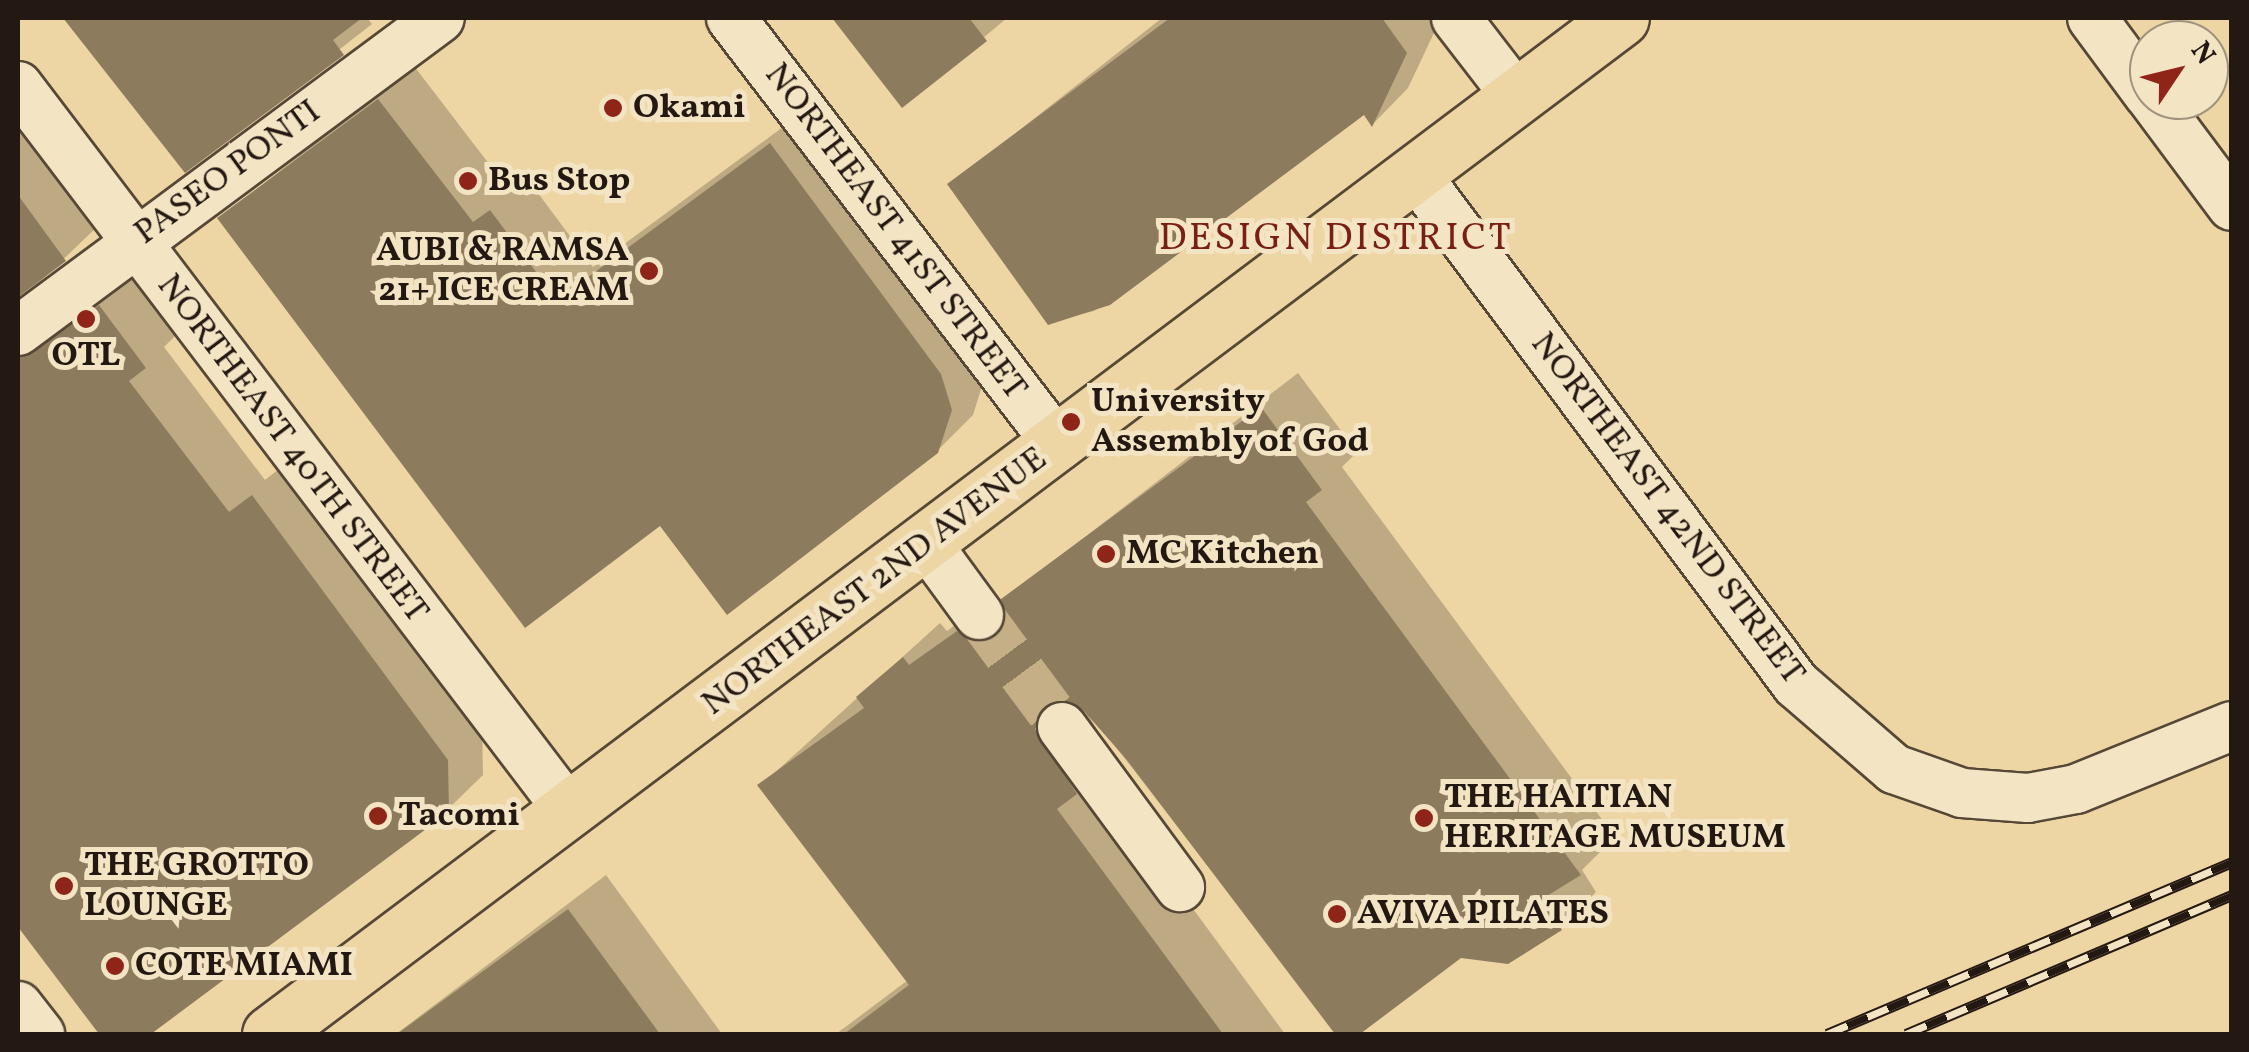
<!DOCTYPE html>
<style>
body{margin:0}
#map{position:relative;width:2249px;height:1052px;overflow:hidden;background:#edd5a4;font-family:Vollkorn,serif}
div>[style]{position:absolute}
[style*='--x']{left:calc(var(--x)*1px);top:calc(var(--y)*1px);width:calc(var(--w)*1px);rotate:calc(var(--a)*1deg)}
.shadow>*{inset:0;background:#0003}
.building>*{inset:0;background:#8d7b5e}
.minor-tunnel>*{height:48px;margin-top:-24px;transform-origin:0;background:repeating-linear-gradient(90deg,#c5af87 0 48px,transparent 0 72px)}
.roads{filter:drop-shadow(2px 0 #564836) drop-shadow(-2px 0 #564836) drop-shadow(0 2px #564836) drop-shadow(0 -2px #564836)}
.minor>*{height:48px;margin:-24px;padding:0 24px;transform-origin:24px;border-radius:24px;background:#f3e4c4}
.major>*{height:55px;margin:-27.5px;padding:0 27.5px;transform-origin:27.5px;border-radius:27.5px;background:#edd5a4}
.rail>*{height:11px;margin-top:-5.5px;transform-origin:0;background:repeating-linear-gradient(90deg,#f3e4c4 0 22px,#241912 0 44px);box-sizing:border-box;border-block:2px solid #241912}
.dots>*{width:28px;height:28px;translate:-50% -50%;box-sizing:border-box;border:5px solid #f3e4c4;border-radius:50%}
span{translate:-50% -50%;white-space:nowrap;text-align:center;line-height:1.15;-webkit-text-stroke:10px #f3e4c4;paint-order:stroke}
.poi-label{font-size:35px;color:#241912;font-weight:700}
.left{translate:0 -50%;text-align:left}
.right{translate:-100% -50%;text-align:right}
.street-label{font-size:35px;color:#241912}
.neighbourhood-label{font-size:38px;color:#7a1f14;letter-spacing:2.5px}
.frame{position:absolute;inset:0;border:20px solid #241912;pointer-events:none}
.north{position:absolute;left:2129px;top:20px;width:100px;height:100px;box-sizing:border-box;background:#f3e4c4;border:2px solid #a0937d;border-radius:50%;rotate:55deg;font-size:28px;font-weight:700;line-height:40px;text-align:center;color:#241912}
.north::after{content:'';display:block;margin:auto;width:35px;height:45px;background:#8f2418;clip-path:polygon(50% 0,100% 100%,50% 72%,0 100%)}
</style>
<div id="map">
<div class="shadow">
<i style="clip-path:polygon(69px 18px,367px 18px,372px 24px,185px 170px)"></i>
<i style="clip-path:polygon(835px 18px,1007px 18px,903px 105px)"></i>
<i style="clip-path:polygon(1162px 18px,1441px 18px,1408px 88px,1373px 124px,1364px 111px,1094px 311px,1049px 322px,951px 184px)"></i>
<i style="clip-path:polygon(414px 66px,509px 190px,526px 177px,593px 267px,806px 110px,986px 373px,973px 415px,937px 451px,660px 523px,220px 218px)"></i>
<i style="clip-path:polygon(18px 117px,99px 225px,24px 297px,135px 272px,179px 332px,164px 347px,265px 480px,288px 462px,482px 724px,483px 775px,447px 810px,147px 1034px,102px 1034px,18px 923px)"></i>
<i style="clip-path:polygon(1298px 373px,1357px 452px,1342px 467px,1615px 837px,1582px 870px,1596px 892px,1560px 928px,1461px 955px,1356px 1034px,1338px 1034px,1081px 702px,1112px 756px,1094px 774px,1285px 1034px,836px 1034px,908px 980px,760px 786px,940px 623px,947px 631px,995px 596px,1003px 600px)"></i>
<i style="clip-path:polygon(606px 875px,722px 1034px,396px 1034px)"></i>
</div>
<div class="building">
<i style="clip-path:polygon(63px 18px,362px 18px,333px 40px,344px 55px,185px 173px)"></i>
<i style="clip-path:polygon(832px 18px,969px 18px,987px 41px,902px 108px)"></i>
<i style="clip-path:polygon(1170px 18px,1382px 18px,1407px 53px,1372px 127px,1364px 115px,1110px 305px,1048px 325px,947px 184px)"></i>
<i style="clip-path:polygon(378px 99px,473px 222px,490px 210px,557px 300px,770px 143px,941px 374px,952px 410px,938px 453px,727px 615px,660px 526px,525px 628px,217px 218px)"></i>
<i style="clip-path:polygon(18px 195px,66px 261px,18px 297px)"></i>
<i style="clip-path:polygon(99px 305px,146px 368px,129px 381px,229px 512px,252px 495px,448px 760px,449px 812px,151px 1034px,99px 1034px,18px 927px,18px 358px)"></i>
<i style="clip-path:polygon(1261px 407px,1322px 490px,1306px 502px,1581px 875px,1542px 899px,1562px 930px,1508px 964px,1461px 958px,1360px 1034px,1335px 1034px,1127px 760px,1083px 710px,1058px 700px,1035px 729px,1077px 794px,1057px 809px,1223px 1034px,844px 1034px,909px 985px,757px 785px,864px 708px,856px 697px,903px 657px,909px 665px,957px 631px,981px 642px,996px 636px,1006px 613px,1001px 599px)"></i>
<i style="clip-path:polygon(568px 909px,660px 1034px,397px 1034px)"></i>
</div>
<div class="minor-tunnel">
<i style="--x:979;--y:615;--w:139;--a:53.5"></i>
</div>
<div class="roads">
<div class="minor">
<i style="--x:731;--y:18;--w:539;--a:52.54"></i>
<i style="--x:1456;--y:18;--w:98;--a:52.4"></i>
<i style="--x:2092;--y:18;--w:96;--a:53.5"></i>
<i style="--x:18;--y:86;--w:911;--a:52.77"></i>
<i style="--x:2153;--y:100;--w:132;--a:53.3"></i>
<i style="--x:1414;--y:172;--w:639;--a:53.27"></i>
<i style="--x:1796;--y:684;--w:130;--a:40.9"></i>
<i style="--x:1894;--y:769;--w:72;--a:19.4"></i>
<i style="--x:1962;--y:793;--w:66;--a:4.3"></i>
<i style="--x:2028;--y:798;--w:49;--a:-10.6"></i>
<i style="--x:2076;--y:789;--w:168;--a:-22"></i>
<i style="--x:18;--y:331;--w:525;--a:-36.56"></i>
<i style="--x:927;--y:544;--w:88;--a:53.8"></i>
<i style="--x:1062;--y:727;--w:199;--a:53.6"></i>
<i style="--x:18;--y:1006;--w:36;--a:52"></i>
</div>
<div class="major">
<i style="--x:270;--y:1034;--w:1690;--a:-36.94"></i>
</div>
</div>
<div class="rail">
<i style="--x:1827;--y:1034;--w:440;--a:-23"></i>
<i style="--x:1906;--y:1034;--w:354;--a:-23.1"></i>
</div>
<div class="dots">
<i style="left:613px;top:108px;background:#8f2418"></i>
<i style="left:468px;top:181px;background:#8f2418"></i>
<i style="left:649px;top:271px;background:#8f2418"></i>
<i style="left:86px;top:319px;background:#8f2418"></i>
<i style="left:1071px;top:422px;background:#8f2418"></i>
<i style="left:1106px;top:554px;background:#8f2418"></i>
<i style="left:378px;top:816px;background:#8f2418"></i>
<i style="left:1424px;top:818px;background:#8f2418"></i>
<i style="left:64px;top:886px;background:#8f2418"></i>
<i style="left:1337px;top:914px;background:#8f2418"></i>
<i style="left:115px;top:966px;background:#8f2418"></i>
</div>
<div class="poi-label">
<span class="left" style="left:633px;top:108px">Okami</span>
<span class="left" style="left:488px;top:181px">Bus Stop</span>
<span class="right" style="left:629px;top:271px">AUBI &amp; RAMSA<br>21+ ICE CREAM</span>
<span style="left:86px;top:356px">OTL</span>
<span class="left" style="left:1091px;top:422px">University<br>Assembly of God</span>
<span class="left" style="left:1126px;top:554px">MC Kitchen</span>
<span class="left" style="left:1444px;top:818px">THE HAITIAN<br>HERITAGE MUSEUM</span>
<span class="left" style="left:398px;top:816px">Tacomi</span>
<span class="left" style="left:84px;top:886px">THE GROTTO<br>LOUNGE</span>
<span class="left" style="left:1357px;top:914px">AVIVA PILATES</span>
<span class="left" style="left:135px;top:966px">COTE MIAMI</span>
</div>
<div class="street-label">
<span style="left:228px;top:173px;rotate:-36deg">PASEO PONTI</span>
<span style="left:895px;top:232px;rotate:53deg">NORTHEAST 41ST STREET</span>
<span style="left:292px;top:449px;rotate:53deg">NORTHEAST 40TH STREET</span>
<span style="left:1667px;top:509px;rotate:53deg">NORTHEAST 42ND STREET</span>
<span style="left:875px;top:582px;rotate:-37deg">NORTHEAST 2ND AVENUE</span>
</div>
<div class="neighbourhood-label">
<span style="left:1336px;top:240px">DESIGN DISTRICT</span>
</div>
<div class="frame"></div>
<div class="north">N</div>
</div>
